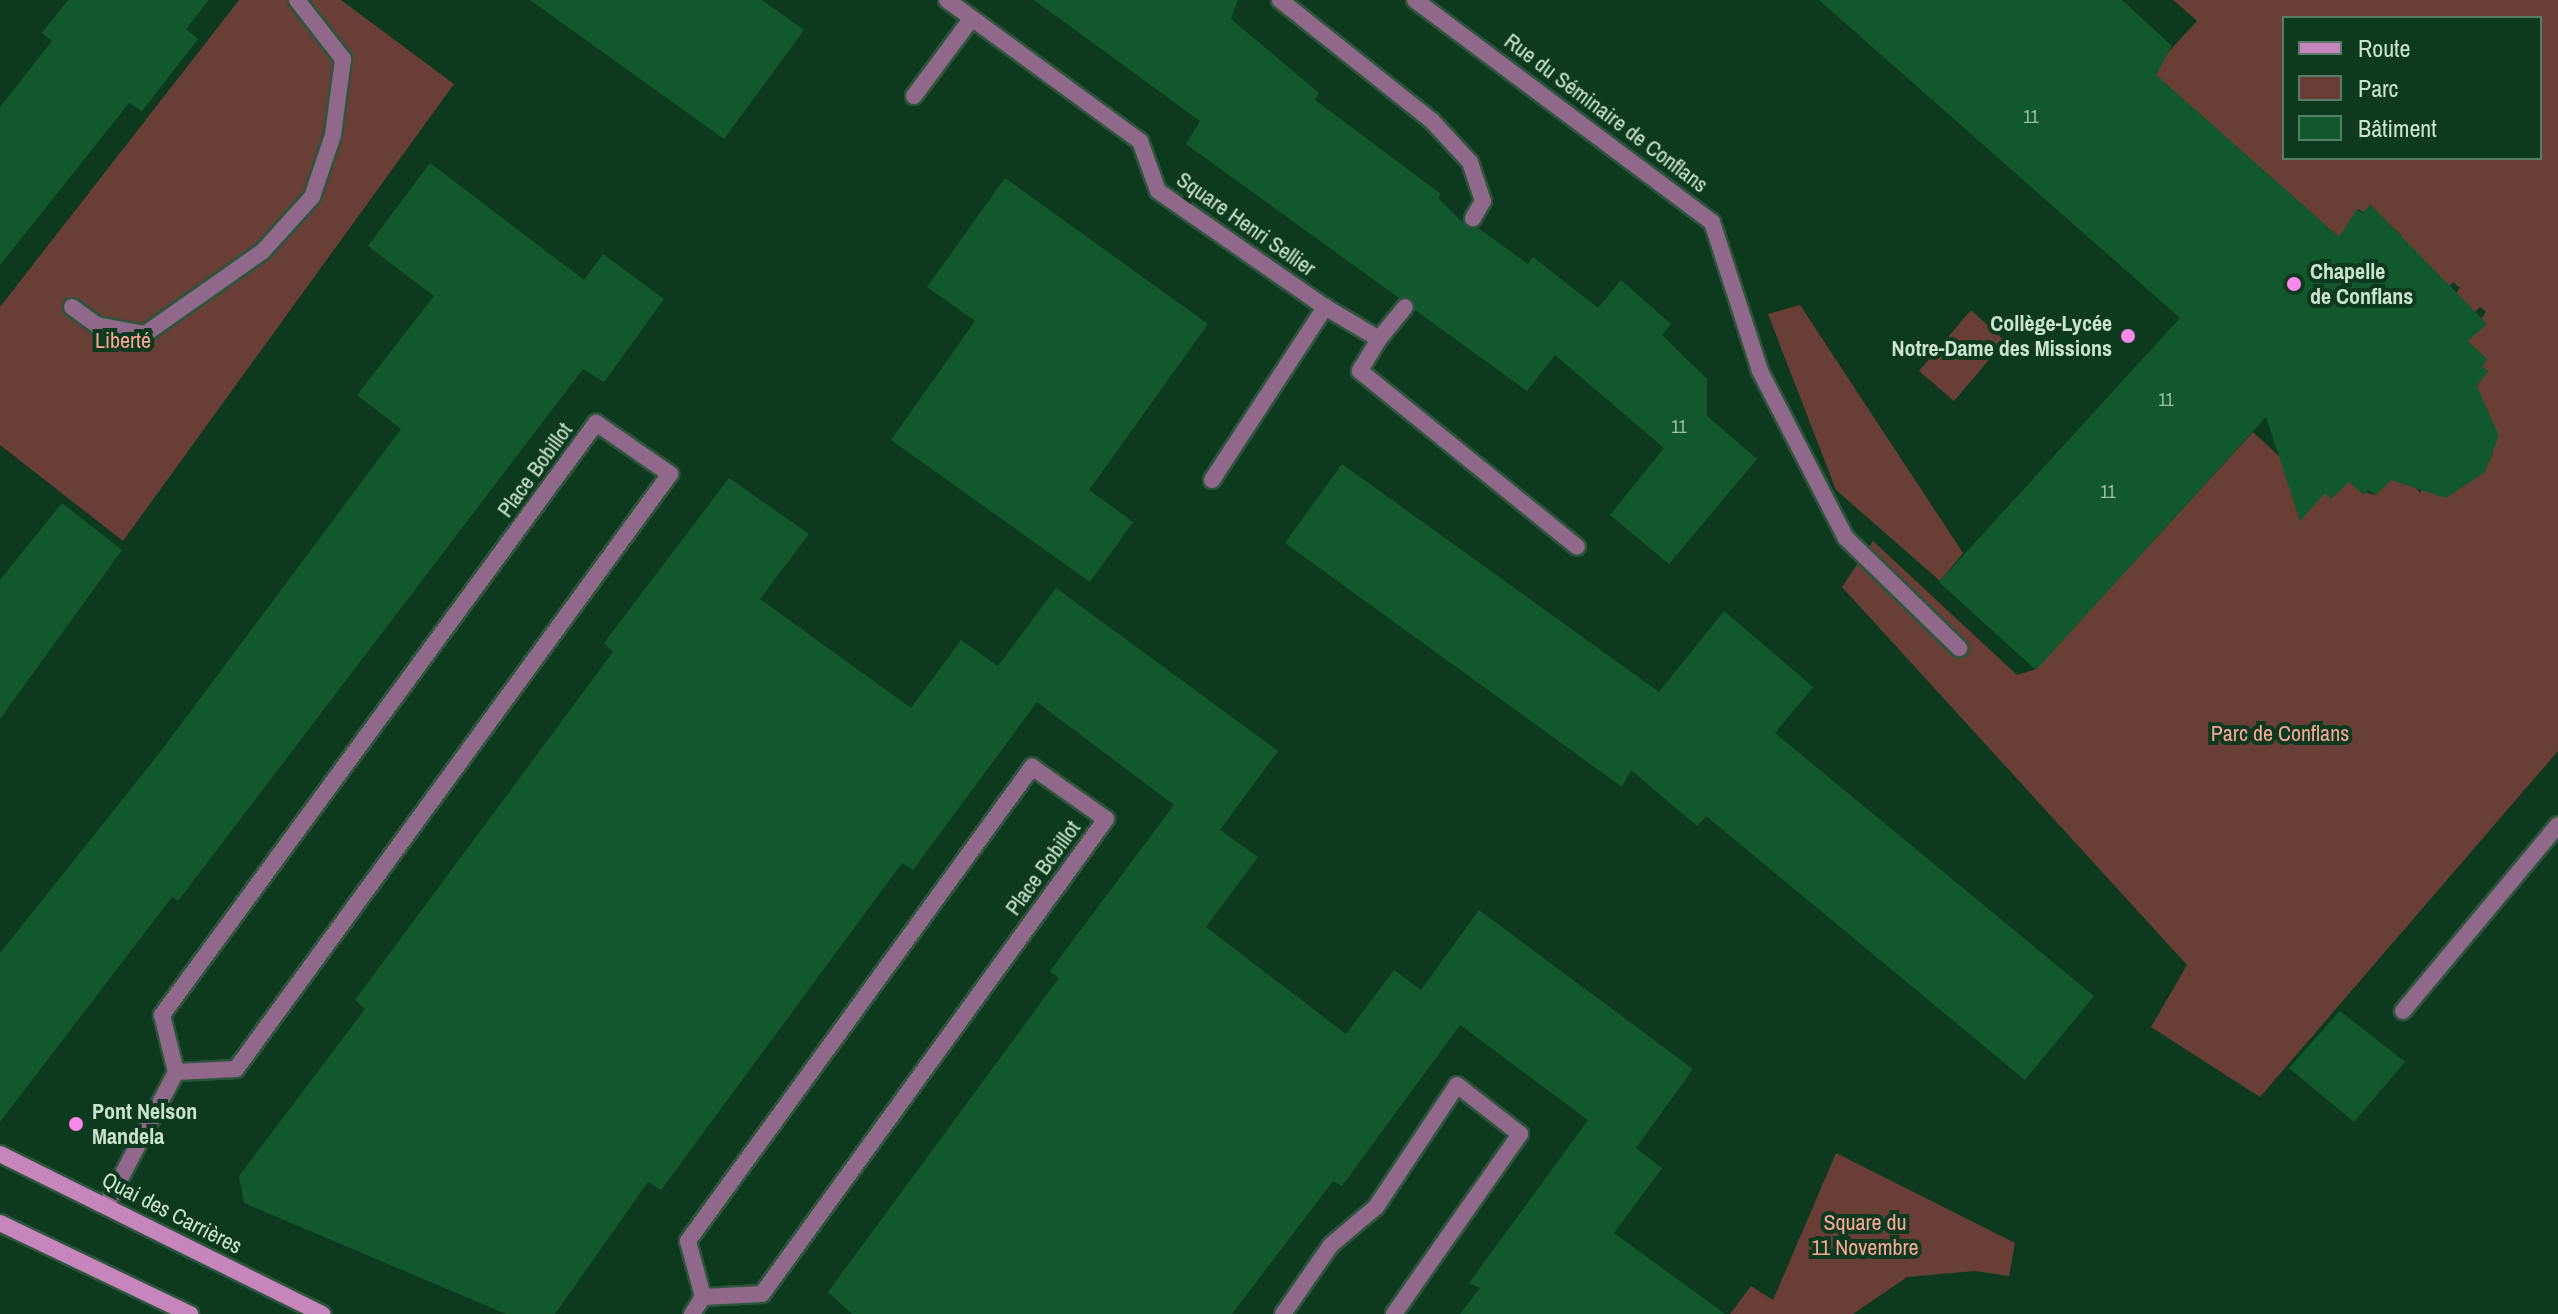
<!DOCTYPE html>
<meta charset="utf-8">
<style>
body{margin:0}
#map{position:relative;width:2558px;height:1314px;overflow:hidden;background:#0d3a1e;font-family:"Archivo Narrow",sans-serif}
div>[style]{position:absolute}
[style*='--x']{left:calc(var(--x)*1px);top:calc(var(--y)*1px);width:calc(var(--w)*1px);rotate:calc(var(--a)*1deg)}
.green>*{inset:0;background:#683e36}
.building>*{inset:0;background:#12582e}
.roads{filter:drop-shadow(2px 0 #2c553b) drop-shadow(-2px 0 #2c553b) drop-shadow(0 2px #2c553b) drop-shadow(0 -2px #2c553b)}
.lane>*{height:16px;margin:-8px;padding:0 8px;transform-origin:8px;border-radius:8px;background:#90688a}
.secondary>*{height:16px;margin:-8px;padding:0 8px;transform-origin:8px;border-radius:8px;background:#c686bc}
.dots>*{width:22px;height:22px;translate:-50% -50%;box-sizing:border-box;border:4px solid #0d3a1e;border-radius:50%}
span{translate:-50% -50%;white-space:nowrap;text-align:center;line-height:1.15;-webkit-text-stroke:8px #0d3a1e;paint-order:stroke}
.number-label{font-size:18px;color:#9ec0a8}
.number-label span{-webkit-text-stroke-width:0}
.street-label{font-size:22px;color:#cce3d1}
.poi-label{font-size:22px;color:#cce3d1;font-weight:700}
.left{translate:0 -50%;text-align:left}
.right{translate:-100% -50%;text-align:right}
.park-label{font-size:22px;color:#faa796}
.legend{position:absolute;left:2282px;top:16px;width:260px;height:144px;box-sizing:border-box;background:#0d3a1e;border:2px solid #597e66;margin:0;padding:10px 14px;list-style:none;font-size:24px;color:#cce3d1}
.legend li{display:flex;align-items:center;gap:16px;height:40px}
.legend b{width:40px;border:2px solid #597e66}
</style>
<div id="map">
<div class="green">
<i style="clip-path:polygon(239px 0,341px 0,454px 84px,123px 541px,0 445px,0 307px)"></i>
<i style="clip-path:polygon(evenodd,2173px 0,2558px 0,2558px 751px,2260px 1097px,2151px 1027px,2187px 965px,1842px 587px,1873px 541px,2017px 675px,2036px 669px,2253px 432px,2322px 496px,2347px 468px,2360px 491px,2376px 495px,2394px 462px,2420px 493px,2425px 483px,2459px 489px,2490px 460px,2493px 452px,2485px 448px,2482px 418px,2489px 414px,2487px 408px,2457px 393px,2488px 371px,2482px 367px,2487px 359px,2458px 344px,2475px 325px,2487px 325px,2481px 319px,2486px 312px,2480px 307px,2474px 313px,2454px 296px,2460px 288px,2453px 282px,2449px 287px,2398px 243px,2402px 236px,2396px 230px,2358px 209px,2341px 239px,2151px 71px,2197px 21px,2173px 0,2284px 18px,2540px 18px,2540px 158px,2284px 158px,2284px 18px)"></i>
<i style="clip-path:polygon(1800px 305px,1963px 553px,1940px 581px,1836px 490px,1768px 314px)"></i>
<i style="clip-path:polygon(1971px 310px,2005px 341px,1954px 401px,1919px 371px)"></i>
<i style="clip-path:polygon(1836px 1153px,2015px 1243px,2009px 1276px,1975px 1271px,1907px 1277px,1853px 1314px,1730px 1314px,1751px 1286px,1773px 1300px)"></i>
</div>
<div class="building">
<i style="clip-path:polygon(68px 0,209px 0,186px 29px,198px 39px,142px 111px,129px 103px,0 265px,0 107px,52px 41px,42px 33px)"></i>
<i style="clip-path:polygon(530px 0,762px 0,804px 30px,724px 139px)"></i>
<i style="clip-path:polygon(1034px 0,1238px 0,1231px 19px,1319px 93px,1315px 100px,1441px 194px,1438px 198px,1467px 227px,1478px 228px,1528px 264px,1533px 257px,1598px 308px,1621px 280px,1671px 324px,1662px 335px,1707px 379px,1707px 416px,1757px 459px,1669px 564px,1610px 515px,1664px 448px,1555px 355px,1527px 391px,1415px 310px,1411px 298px,1399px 298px,1186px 144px,1200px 121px)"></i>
<i style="clip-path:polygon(1819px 0,2122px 0,2172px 46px,2156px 75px,2339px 237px,2357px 209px,2363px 213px,2370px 204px,2487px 324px,2468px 341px,2487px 359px,2482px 367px,2488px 371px,2477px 386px,2499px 436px,2485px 472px,2446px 498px,2391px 480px,2376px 495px,2369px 490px,2364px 495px,2349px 482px,2331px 499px,2325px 493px,2300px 521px,2266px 417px,2036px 670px,1939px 582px,2180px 318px)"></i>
<i style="clip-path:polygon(430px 163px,584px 280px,603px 254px,664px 299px,604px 382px,583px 369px,178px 901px,172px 897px,0 1122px,0 953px,161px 751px,401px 429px,357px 395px,434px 296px,368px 246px)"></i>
<i style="clip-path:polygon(1005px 178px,1208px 324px,1089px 490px,1133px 522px,1090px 582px,891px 440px,975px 321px,927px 287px)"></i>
<i style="clip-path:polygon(1342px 464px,1659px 692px,1724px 611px,1813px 687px,1775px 733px,2094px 996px,2025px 1080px,1706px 816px,1697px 826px,1631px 770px,1622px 787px,1285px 543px)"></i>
<i style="clip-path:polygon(729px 478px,809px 534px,760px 599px,911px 708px,961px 640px,998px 666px,1056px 588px,1278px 751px,1220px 830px,1258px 857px,1206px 927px,1346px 1034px,1394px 970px,1421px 990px,1479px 910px,1693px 1069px,1636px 1148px,1662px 1168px,1614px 1233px,1725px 1314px,1460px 1314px,1480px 1288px,1469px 1283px,1588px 1120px,1460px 1025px,1342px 1186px,1333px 1181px,1232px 1314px,852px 1314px,828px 1292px,1059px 978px,1050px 971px,1174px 805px,1037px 702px,913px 870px,902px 863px,661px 1190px,648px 1182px,555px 1314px,506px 1314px,244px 1203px,239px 1176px,365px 1009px,355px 1000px,613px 652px,604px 643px)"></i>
<i style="clip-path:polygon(62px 503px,122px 550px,0 719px,0 580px)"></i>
<i style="clip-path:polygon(2340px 1011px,2405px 1062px,2354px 1122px,2289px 1068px)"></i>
</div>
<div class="roads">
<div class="lane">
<i style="--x:947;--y:0;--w:239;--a:36.2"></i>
<i style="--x:1140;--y:141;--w:53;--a:70.2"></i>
<i style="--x:1158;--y:191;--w:203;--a:34.8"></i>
<i style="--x:1325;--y:307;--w:63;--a:30.7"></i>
<i style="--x:1379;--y:339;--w:41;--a:-50.9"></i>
<i style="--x:1280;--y:0;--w:194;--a:38.5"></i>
<i style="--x:1432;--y:121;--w:56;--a:47.2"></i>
<i style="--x:1470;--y:162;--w:41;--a:71.6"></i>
<i style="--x:1483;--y:201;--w:20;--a:120"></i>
<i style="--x:1415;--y:0;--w:371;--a:36.8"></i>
<i style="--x:1712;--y:222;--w:157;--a:72.1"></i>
<i style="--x:1760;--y:371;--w:188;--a:62.8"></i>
<i style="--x:1846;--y:538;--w:158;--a:44.2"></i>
<i style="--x:914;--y:96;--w:97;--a:-53.4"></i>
<i style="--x:72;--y:307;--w:31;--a:36"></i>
<i style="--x:97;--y:325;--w:49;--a:10.6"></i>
<i style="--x:145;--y:334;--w:144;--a:-35.1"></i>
<i style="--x:263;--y:251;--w:73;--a:-47.8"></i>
<i style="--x:312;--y:197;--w:65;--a:-71.3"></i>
<i style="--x:333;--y:135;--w:77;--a:-82.5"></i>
<i style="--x:343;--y:59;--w:75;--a:-127.9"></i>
<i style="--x:1379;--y:339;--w:37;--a:121"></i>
<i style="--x:1360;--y:371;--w:279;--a:39"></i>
<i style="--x:596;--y:423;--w:90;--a:34.6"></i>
<i style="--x:670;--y:474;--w:736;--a:126.11"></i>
<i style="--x:236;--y:1069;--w:60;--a:177.1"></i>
<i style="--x:176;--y:1072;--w:59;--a:-103.8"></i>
<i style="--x:162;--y:1015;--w:734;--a:-53.75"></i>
<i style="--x:1212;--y:480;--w:207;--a:-56.8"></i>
<i style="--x:1032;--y:767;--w:90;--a:35.1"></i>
<i style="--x:1106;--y:819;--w:586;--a:125.91"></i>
<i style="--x:762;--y:1294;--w:59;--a:177.1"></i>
<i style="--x:703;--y:1297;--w:58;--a:-105"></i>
<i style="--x:688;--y:1241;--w:586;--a:-54.03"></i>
<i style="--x:2403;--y:1011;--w:242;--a:-50.2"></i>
<i style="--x:107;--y:1204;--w:149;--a:-62.4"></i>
<i style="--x:692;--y:1314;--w:20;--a:-57"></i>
<i style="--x:1283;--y:1314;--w:84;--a:-55.2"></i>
<i style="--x:1331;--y:1245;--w:59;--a:-40.2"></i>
<i style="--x:1376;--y:1207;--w:146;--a:-56.4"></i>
<i style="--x:1457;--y:1085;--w:80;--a:37.9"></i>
<i style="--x:1520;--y:1134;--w:220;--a:125"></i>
</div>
<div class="secondary">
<i style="--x:0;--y:1154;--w:360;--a:26.4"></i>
<i style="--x:0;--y:1223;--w:211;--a:25.6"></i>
</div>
</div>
<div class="dots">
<i style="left:2294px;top:284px;background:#f888ea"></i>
<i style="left:2128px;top:336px;background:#f888ea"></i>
<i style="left:76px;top:1124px;background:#f888ea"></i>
</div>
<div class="number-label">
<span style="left:2031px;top:117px">11</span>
<span style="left:2166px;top:400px">11</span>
<span style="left:1679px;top:427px">11</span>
<span style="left:2108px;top:492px">11</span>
</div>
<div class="street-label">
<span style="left:1606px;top:113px;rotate:37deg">Rue du Séminaire de Conflans</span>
<span style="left:1246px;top:224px;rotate:35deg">Square Henri Sellier</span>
<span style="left:535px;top:470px;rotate:-54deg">Place Bobillot</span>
<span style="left:1043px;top:868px;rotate:-54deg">Place Bobillot</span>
<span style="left:172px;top:1213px;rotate:27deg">Quai des Carrières</span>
</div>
<div class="poi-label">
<span class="left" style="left:2310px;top:284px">Chapelle<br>de Conflans</span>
<span class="right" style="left:2112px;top:336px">Collège-Lycée<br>Notre-Dame des Missions</span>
<span class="left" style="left:92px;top:1124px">Pont Nelson<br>Mandela</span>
</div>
<div class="park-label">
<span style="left:123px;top:341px">Liberté</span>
<span style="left:2280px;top:734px">Parc de Conflans</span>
<span style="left:1865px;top:1235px">Square du<br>11 Novembre</span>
</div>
<ul class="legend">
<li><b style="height:10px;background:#c686bc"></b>Route</li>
<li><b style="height:22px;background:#683e36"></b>Parc</li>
<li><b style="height:22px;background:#12582e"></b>Bâtiment</li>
</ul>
</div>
